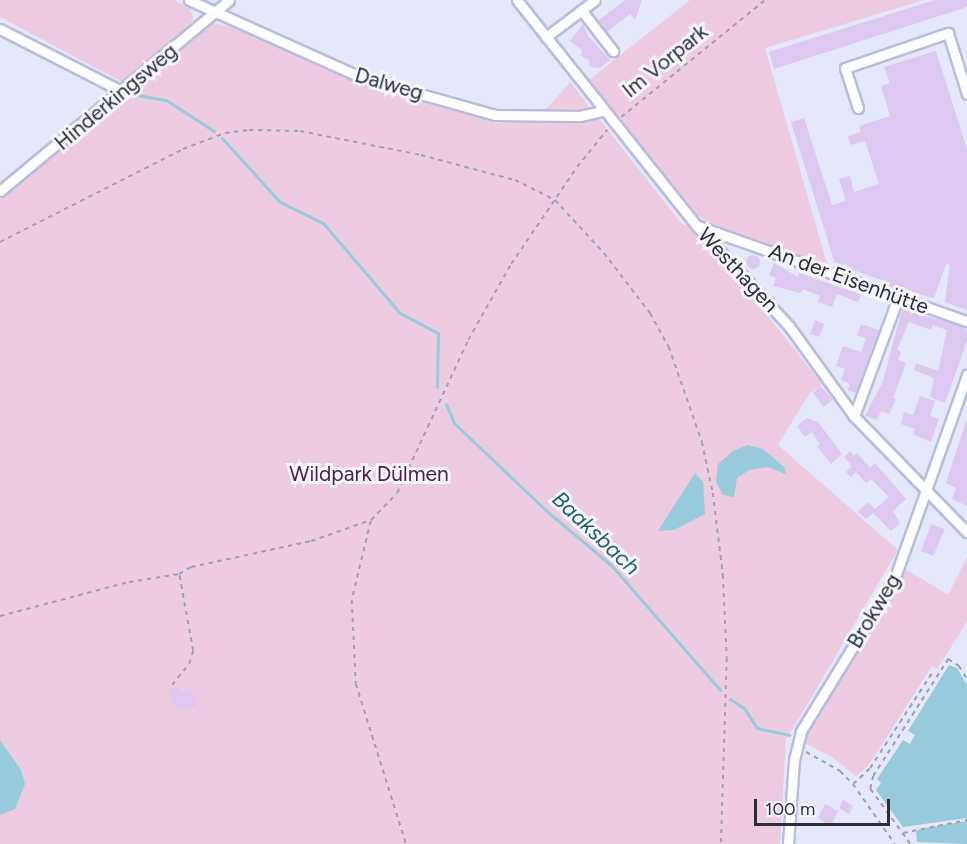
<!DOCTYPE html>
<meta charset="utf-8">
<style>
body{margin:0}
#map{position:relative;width:967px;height:844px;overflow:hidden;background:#e5e8fb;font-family:Figtree,sans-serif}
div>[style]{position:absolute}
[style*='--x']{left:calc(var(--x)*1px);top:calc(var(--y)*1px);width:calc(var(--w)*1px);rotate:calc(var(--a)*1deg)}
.green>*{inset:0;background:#edcbe1}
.water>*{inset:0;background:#97cadb}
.stream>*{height:3px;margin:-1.5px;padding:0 1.5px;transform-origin:1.5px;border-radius:1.5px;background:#97cadb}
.building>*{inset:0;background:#ddc8ef}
.round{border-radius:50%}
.path>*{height:1.5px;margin-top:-0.75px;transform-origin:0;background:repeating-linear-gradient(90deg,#9ea0b0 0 4.5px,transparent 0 9px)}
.roads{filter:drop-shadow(2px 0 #b9bddc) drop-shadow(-2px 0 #b9bddc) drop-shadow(0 2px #b9bddc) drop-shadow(0 -2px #b9bddc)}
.minor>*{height:9px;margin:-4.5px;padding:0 4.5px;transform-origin:4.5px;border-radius:4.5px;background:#fff}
span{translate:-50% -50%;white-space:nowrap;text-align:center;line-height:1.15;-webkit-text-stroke:6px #f5f6fc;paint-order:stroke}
.street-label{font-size:21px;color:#2c2d39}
.park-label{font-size:21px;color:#4e1e42}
.water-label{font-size:22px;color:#1c5e70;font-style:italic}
.scale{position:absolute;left:754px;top:799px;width:136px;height:27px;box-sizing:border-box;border:3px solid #2c2d39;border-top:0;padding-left:8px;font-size:18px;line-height:21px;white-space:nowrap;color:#2c2d39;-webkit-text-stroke:4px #f5f6fc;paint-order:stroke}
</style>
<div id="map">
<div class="green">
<i style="clip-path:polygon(0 0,174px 0,190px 9px,193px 18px,188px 31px,128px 85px,0 17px)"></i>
<i style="clip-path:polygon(690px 0,924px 0,765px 48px,828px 267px,708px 223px,691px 210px,589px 80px)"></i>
<i style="clip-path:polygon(213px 23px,253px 32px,288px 48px,497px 123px,536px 121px,570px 82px,681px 223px,694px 230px,740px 281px,822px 384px,809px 394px,778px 445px,898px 550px,786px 740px,780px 844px,0 844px,0 195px)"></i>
<i style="clip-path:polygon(967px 557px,967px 622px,937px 669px,932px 666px,868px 766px,856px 776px,832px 757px,801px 741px,907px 570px,948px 595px)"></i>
</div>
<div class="water">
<i style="clip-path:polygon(748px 445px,763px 449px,784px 467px,786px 474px,768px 467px,749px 470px,737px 478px,734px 497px,723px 495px,716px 482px,718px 464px,733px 451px)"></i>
<i style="clip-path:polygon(695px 473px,703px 482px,705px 514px,674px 530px,658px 531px)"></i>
<i style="clip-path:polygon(949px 665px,957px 668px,967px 685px,967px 818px,903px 827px,876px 790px,881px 783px,877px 779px,903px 740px,910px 744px,915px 735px,908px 731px)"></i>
<i style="clip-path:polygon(0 740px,21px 770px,25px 784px,15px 809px,0 815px)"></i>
<i style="clip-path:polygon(967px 821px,967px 844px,917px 842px,916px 831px,920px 829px)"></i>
</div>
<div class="stream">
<i style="--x:137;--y:95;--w:29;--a:10"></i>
<i style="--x:166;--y:100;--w:57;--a:32.9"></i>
<i style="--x:222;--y:138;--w:86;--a:47.8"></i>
<i style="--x:280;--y:202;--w:48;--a:26"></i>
<i style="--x:323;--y:223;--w:118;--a:49.5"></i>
<i style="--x:400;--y:313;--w:43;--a:27.8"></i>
<i style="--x:438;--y:333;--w:54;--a:91.1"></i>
<i style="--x:446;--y:404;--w:21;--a:67"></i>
<i style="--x:454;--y:423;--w:131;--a:43.5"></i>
<i style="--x:549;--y:513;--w:81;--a:40"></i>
<i style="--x:611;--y:565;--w:166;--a:48.9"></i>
<i style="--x:730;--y:699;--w:17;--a:33"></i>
<i style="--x:744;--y:708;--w:24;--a:57"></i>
<i style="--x:757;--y:728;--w:33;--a:12"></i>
</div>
<div class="building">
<i style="clip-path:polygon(625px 0,642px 0,635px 20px,630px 14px,607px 32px,598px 21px)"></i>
<i style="clip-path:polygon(935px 0,967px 0,967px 7px,774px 69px,769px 52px)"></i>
<i style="clip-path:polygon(583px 24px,588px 36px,610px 60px,600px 68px,590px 67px,589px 60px,581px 56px,582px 50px,570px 41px)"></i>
<i style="clip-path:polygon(936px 51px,967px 149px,967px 310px,945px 302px,950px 265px,946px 264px,934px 298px,887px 286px,889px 283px,848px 268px,847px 264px,836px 267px,791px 122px,804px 118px,832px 205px,846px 201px,839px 179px,850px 176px,854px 192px,879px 184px,865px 141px,851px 145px,848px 136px,861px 132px,859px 126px,890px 116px,881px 86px,890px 83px,884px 67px)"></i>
<i class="round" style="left:746px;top:255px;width:14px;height:14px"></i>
<i style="clip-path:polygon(774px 263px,798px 277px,799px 273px,857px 293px,861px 295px,858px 302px,837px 294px,832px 307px,818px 302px,820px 296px,803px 289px,801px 293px,773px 286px,776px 278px,769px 275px)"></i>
<i style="clip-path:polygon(902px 309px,954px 324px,967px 330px,967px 341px,945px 403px,930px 397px,934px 378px,914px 370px,916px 363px,938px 371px,947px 330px,933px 325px,931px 330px,909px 322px,897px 350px,901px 352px,898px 360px,906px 363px,893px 398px,896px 399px,889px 414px,881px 411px,877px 420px,865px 416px,883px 381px)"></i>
<i style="clip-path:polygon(815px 320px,824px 324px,819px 337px,810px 334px)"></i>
<i style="clip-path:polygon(861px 324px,879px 330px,856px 393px,848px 390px,850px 384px,841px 380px,845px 369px,836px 366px,843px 346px,861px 352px,866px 338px,857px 335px)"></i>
<i style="clip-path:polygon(820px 386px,833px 399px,824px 407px,813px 393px)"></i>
<i style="clip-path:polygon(920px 396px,935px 401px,930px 416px,939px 419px,931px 442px,913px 434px,915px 429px,901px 424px,904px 412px,913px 415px)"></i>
<i style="clip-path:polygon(807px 418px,818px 422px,842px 454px,831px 464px,817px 446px,820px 444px,812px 432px,805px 437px,797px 426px)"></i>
<i style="clip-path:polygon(966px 421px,967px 421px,967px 506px,952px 499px,956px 488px,946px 483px)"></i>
<i style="clip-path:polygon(850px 451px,854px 456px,857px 453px,870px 468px,875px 463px,906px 499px,893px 511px,900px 523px,891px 531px,873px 513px,866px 519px,858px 512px,868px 502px,875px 509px,889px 497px,871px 479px,866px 483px,856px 472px,851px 477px,846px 472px,852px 466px,844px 457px)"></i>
<i style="clip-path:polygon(931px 524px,945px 529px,933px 556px,921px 551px)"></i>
<i style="clip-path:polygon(178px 686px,180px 692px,190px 688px,197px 705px,177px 712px,169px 690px)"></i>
<i style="clip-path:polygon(843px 800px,853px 806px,849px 814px,839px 808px)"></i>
<i style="clip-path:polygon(825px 804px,838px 811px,831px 826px,818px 818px)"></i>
</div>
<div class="path">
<i style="--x:621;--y:117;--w:186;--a:-39.1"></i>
<i style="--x:0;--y:242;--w:205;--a:-26.9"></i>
<i style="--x:183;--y:149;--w:45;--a:-20.9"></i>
<i style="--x:225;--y:133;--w:24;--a:-7"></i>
<i style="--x:249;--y:130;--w:51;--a:1.1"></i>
<i style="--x:300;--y:131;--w:123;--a:11.2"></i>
<i style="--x:421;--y:155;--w:97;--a:14.9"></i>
<i style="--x:515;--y:180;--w:45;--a:26.6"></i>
<i style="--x:555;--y:200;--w:72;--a:47.2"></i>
<i style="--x:604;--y:253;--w:76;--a:52.5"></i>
<i style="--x:650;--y:313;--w:39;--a:61"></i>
<i style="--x:669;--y:347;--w:101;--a:70.8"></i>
<i style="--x:702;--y:442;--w:52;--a:77.8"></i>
<i style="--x:713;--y:493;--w:83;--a:83"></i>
<i style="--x:723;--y:575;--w:83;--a:87.2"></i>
<i style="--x:727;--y:658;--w:186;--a:91.8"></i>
<i style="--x:371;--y:521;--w:81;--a:103.5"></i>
<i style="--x:352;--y:600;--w:84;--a:87.3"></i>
<i style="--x:356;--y:684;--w:168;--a:72.6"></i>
<i style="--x:0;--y:616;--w:133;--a:-14.8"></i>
<i style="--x:129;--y:582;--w:51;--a:-9.1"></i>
<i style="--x:179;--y:574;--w:14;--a:-30"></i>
<i style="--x:191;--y:567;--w:123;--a:-12.2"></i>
<i style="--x:311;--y:541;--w:64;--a:-19.3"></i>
<i style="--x:371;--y:520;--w:37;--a:-46"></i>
<i style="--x:397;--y:493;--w:169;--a:-65.1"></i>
<i style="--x:468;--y:340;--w:87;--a:-60.5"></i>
<i style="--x:511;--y:264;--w:117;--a:-55.8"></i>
<i style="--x:577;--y:167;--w:48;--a:-51"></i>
<i style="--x:172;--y:685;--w:27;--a:-51"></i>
<i style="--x:189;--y:664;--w:14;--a:-73"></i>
<i style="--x:193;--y:651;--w:78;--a:-100.3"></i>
<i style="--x:806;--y:752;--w:39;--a:29"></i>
<i style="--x:840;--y:771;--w:18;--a:45"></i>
<i style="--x:853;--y:784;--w:73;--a:55"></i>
<i style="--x:853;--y:784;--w:23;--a:-43"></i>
<i style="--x:870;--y:768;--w:117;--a:-56.9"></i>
<i style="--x:903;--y:833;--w:65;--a:-11.5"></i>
<i style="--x:910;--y:844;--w:68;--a:-126"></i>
<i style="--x:870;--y:789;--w:13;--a:-77"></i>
<i style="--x:873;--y:776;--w:139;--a:-57.3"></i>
<i style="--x:948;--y:659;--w:13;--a:32"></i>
<i style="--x:959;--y:666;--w:15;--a:58"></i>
</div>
<div class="roads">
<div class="minor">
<i style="--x:189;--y:0;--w:188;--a:24.2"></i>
<i style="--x:360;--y:77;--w:140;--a:15.7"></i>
<i style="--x:495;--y:115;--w:85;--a:0.7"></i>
<i style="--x:580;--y:116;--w:22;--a:-13"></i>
<i style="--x:517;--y:0;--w:288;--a:51.5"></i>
<i style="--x:696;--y:225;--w:137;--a:47.4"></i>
<i style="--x:789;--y:326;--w:111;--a:54.2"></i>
<i style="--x:854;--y:416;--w:162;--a:45.8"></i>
<i style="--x:582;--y:11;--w:51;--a:52.2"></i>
<i style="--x:0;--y:29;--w:138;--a:27.1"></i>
<i style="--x:546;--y:37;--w:61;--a:-37.1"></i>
<i style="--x:858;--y:108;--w:42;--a:-108"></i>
<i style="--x:845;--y:68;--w:109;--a:-18.8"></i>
<i style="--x:948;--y:33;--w:64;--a:72.7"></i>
<i style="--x:0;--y:191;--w:298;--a:-39.8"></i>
<i style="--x:698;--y:226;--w:285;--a:19.5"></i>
<i style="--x:854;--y:416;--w:126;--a:-69.6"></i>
<i style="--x:788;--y:844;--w:84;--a:-85.9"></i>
<i style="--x:794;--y:760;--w:30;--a:-76"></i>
<i style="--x:801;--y:731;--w:177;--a:-58.4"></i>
<i style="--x:894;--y:580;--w:218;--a:-70.4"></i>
</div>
</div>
<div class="street-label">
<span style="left:665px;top:61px;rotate:-39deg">Im Vorpark</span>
<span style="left:389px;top:84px;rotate:16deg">Dalweg</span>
<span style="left:116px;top:97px;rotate:-40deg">Hinderkingsweg</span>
<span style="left:738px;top:270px;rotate:47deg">Westhagen</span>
<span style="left:849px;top:279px;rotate:20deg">An der Eisenhütte</span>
<span style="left:874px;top:611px;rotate:-59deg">Brokweg</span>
</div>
<div class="park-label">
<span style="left:369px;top:474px">Wildpark Dülmen</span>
</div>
<div class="water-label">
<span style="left:596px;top:533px;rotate:43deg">Baaksbach</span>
</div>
<div class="scale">100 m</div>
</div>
